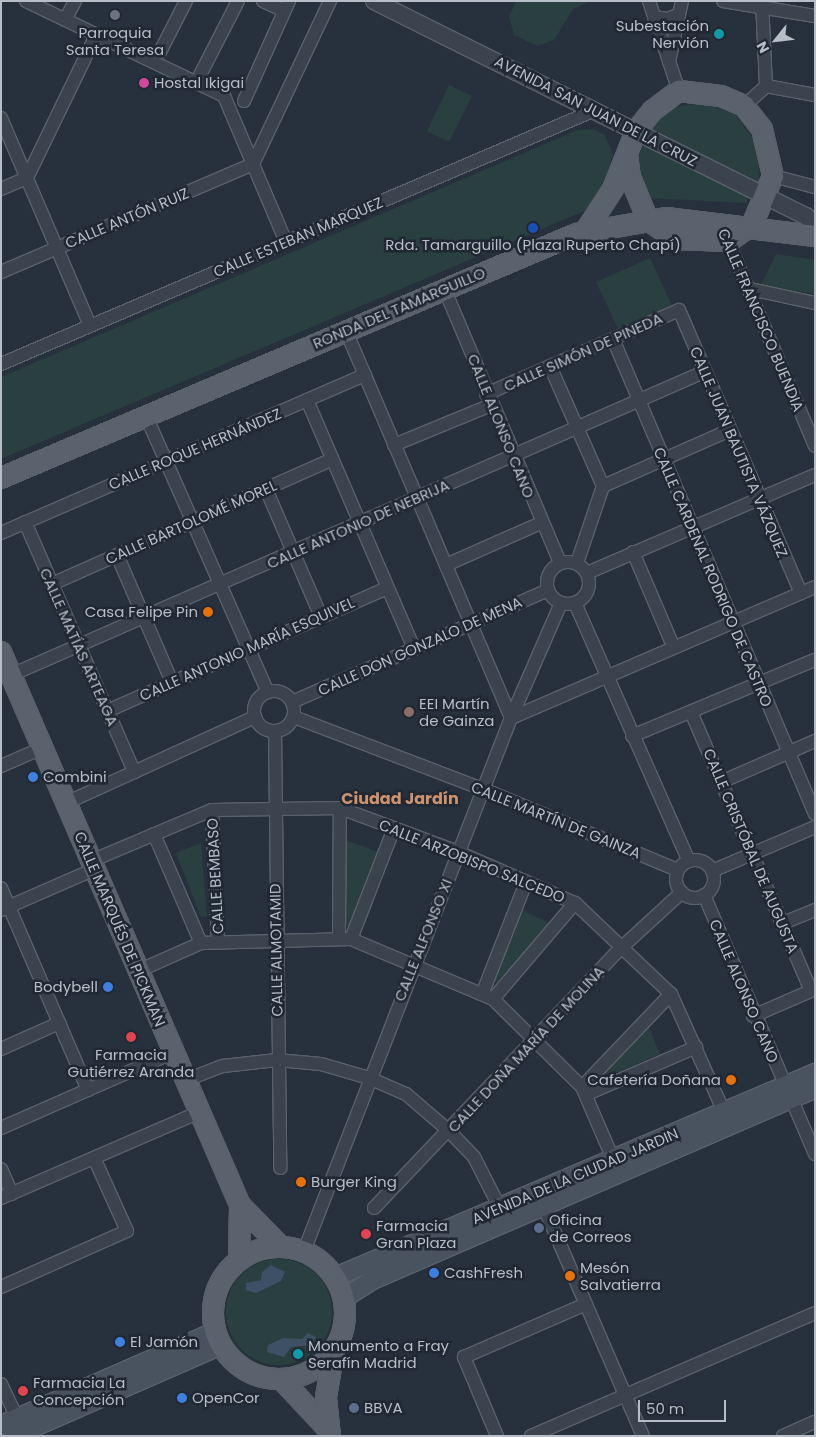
<!DOCTYPE html>
<meta charset="utf-8">
<style>
body{margin:0}
#map{position:relative;width:816px;height:1437px;overflow:hidden;background:#27313d;font-family:Poppins,sans-serif}
div>[style]{position:absolute}
[style*='--x']{left:calc(var(--x)*1px);top:calc(var(--y)*1px);width:calc(var(--w)*1px);rotate:calc(var(--a)*1deg)}
.green>*{inset:0;background:#2a3f3f}
.round{border-radius:50%}
.water>*{inset:0;background:#3e5065}
.roads{filter:drop-shadow(1px 0 #59616b) drop-shadow(-1px 0 #59616b) drop-shadow(0 1px #59616b) drop-shadow(0 -1px #59616b)}
.minor>*{height:12px;margin:-6px;padding:0 6px;transform-origin:6px;border-radius:6px;background:#3b434e}
.minor>.ring{margin:-6px;padding:0;box-sizing:content-box;background:none;border:12px solid #3b434e;border-radius:50%}
.tertiary>*{height:16px;margin:-8px;padding:0 8px;transform-origin:8px;border-radius:8px;background:#3b434e}
.secondary>*{height:18px;margin:-9px;padding:0 9px;transform-origin:9px;border-radius:9px;background:#495360}
.primary>*{height:20px;margin:-10px;padding:0 10px;transform-origin:10px;border-radius:10px;background:#59626d}
.primary>.ring{margin:-10px;padding:0;box-sizing:content-box;background:none;border:20px solid #59626d;border-radius:50%}
.dots>*{width:14px;height:14px;translate:-50% -50%;box-sizing:border-box;border:2px solid #202833;border-radius:50%}
span{translate:-50% -50%;white-space:nowrap;text-align:center;line-height:1.15;-webkit-text-stroke:5px #202833;paint-order:stroke}
.poi-label{font-size:15px;color:#b7bec8}
.right{translate:-100% -50%;text-align:right}
.left{translate:0 -50%;text-align:left}
.street-label{font-size:15px;color:#b7bec8}
.neighbourhood-label{font-size:16px;color:#cd936e;font-weight:700}
.frame{position:absolute;inset:0;border:2px solid #b7bec8;pointer-events:none}
.north{position:absolute;left:751px;top:15px;width:50px;height:50px;-webkit-text-stroke:4px #202833;paint-order:stroke;rotate:241deg;font-size:14px;font-weight:700;line-height:20px;text-align:center;color:#b7bec8}
.north::after{content:'';display:block;margin:auto;width:18px;height:22px;background:#b7bec8;clip-path:polygon(50% 0,100% 100%,50% 72%,0 100%)}
.scale{position:absolute;left:638px;top:1400px;width:88px;height:22px;box-sizing:border-box;border:2px solid #b7bec8;border-top:0;padding-left:6px;font-size:15px;line-height:18px;white-space:nowrap;color:#b7bec8;-webkit-text-stroke:4px #202833;paint-order:stroke}
</style>
<div id="map">
<div class="green">
<i style="clip-path:polygon(516px 1px,591px 1px,573px 9px,554px 40px,537px 46px,514px 35px,509px 17px)"></i>
<i style="clip-path:polygon(449px 85px,472px 96px,449px 142px,427px 131px)"></i>
<i style="clip-path:polygon(702px 103px,735px 114px,758px 146px,759px 186px,647px 128px,674px 107px)"></i>
<i style="clip-path:polygon(592px 129px,605px 135px,613px 155px,604px 184px,589px 209px,1px 459px,1px 377px,578px 130px)"></i>
<i style="clip-path:polygon(644px 145px,747px 197px,747px 203px,648px 198px,639px 180px,638px 157px)"></i>
<i style="clip-path:polygon(776px 254px,815px 260px,815px 294px,761px 285px)"></i>
<i style="clip-path:polygon(650px 258px,675px 312px,621px 335px,596px 282px)"></i>
<i style="clip-path:polygon(345px 840px,378px 852px,352px 927px,343px 925px)"></i>
<i style="clip-path:polygon(201px 843px,207px 916px,201px 917px,176px 853px)"></i>
<i style="clip-path:polygon(522px 910px,549px 923px,496px 983px,490px 979px)"></i>
<i style="clip-path:polygon(648px 1025px,660px 1054px,599px 1080px)"></i>
<i class="round" style="left:226px;top:1259px;width:106px;height:106px"></i>
</div>
<div class="water">
<i style="clip-path:polygon(271px 1265px,285px 1272px,281px 1281px,256px 1293px,246px 1290px,246px 1283px,261px 1280px,262px 1272px)"></i>
<i style="clip-path:polygon(308px 1333px,316px 1337px,312px 1345px,291px 1347px,284px 1357px,267px 1352px,268px 1345px,283px 1338px,302px 1339px)"></i>
</div>
<div class="roads">
<div class="minor">
<i style="--x:26;--y:1;--w:220;--a:25.6"></i>
<i style="--x:224;--y:96;--w:159;--a:67"></i>
<i style="--x:263;--y:1;--w:23;--a:25"></i>
<i style="--x:649;--y:1;--w:95;--a:71.6"></i>
<i style="--x:723;--y:1;--w:93;--a:9.3"></i>
<i style="--x:762;--y:1;--w:85;--a:87.3"></i>
<i style="--x:654;--y:17;--w:14;--a:8"></i>
<i style="--x:668;--y:19;--w:12;--a:-24"></i>
<i style="--x:65;--y:20;--w:21;--a:-62"></i>
<i style="--x:160;--y:52;--w:57;--a:-63"></i>
<i style="--x:669;--y:62;--w:62;--a:-78"></i>
<i style="--x:200;--y:75;--w:83;--a:-62.8"></i>
<i style="--x:766;--y:86;--w:50;--a:10.4"></i>
<i style="--x:244;--y:101;--w:110;--a:-65.8"></i>
<i style="--x:744;--y:106;--w:30;--a:-42"></i>
<i style="--x:1;--y:118;--w:226;--a:66.8"></i>
<i style="--x:773;--y:176;--w:43;--a:14.7"></i>
<i style="--x:1;--y:189;--w:28;--a:-23"></i>
<i style="--x:27;--y:178;--w:159;--a:-64.2"></i>
<i style="--x:725;--y:234;--w:230;--a:67"></i>
<i style="--x:1;--y:272;--w:274;--a:-23.2"></i>
<i style="--x:253;--y:164;--w:180;--a:-64.7"></i>
<i style="--x:444;--y:288;--w:298;--a:67.1"></i>
<i style="--x:750;--y:289;--w:66;--a:12.2"></i>
<i style="--x:346;--y:331;--w:421;--a:66.9"></i>
<i style="--x:511;--y:718;--w:331;--a:-23.3"></i>
<i style="--x:613;--y:339;--w:516;--a:66.96"></i>
<i style="--x:1;--y:364;--w:646;--a:-23.15"></i>
<i style="--x:550;--y:366;--w:131;--a:66.2"></i>
<i style="--x:486;--y:394;--w:210;--a:-23.5"></i>
<i style="--x:679;--y:310;--w:308;--a:66.7"></i>
<i style="--x:307;--y:400;--w:271;--a:66.7"></i>
<i style="--x:146;--y:416;--w:302;--a:66.2"></i>
<i style="--x:394;--y:445;--w:105;--a:-22.4"></i>
<i style="--x:603;--y:486;--w:139;--a:-23.8"></i>
<i style="--x:266;--y:489;--w:139;--a:66.7"></i>
<i style="--x:25;--y:522;--w:273;--a:66.4"></i>
<i style="--x:1;--y:533;--w:397;--a:-23.5"></i>
<i style="--x:633;--y:552;--w:104;--a:66.9"></i>
<i style="--x:117;--y:555;--w:138;--a:66.6"></i>
<i class="ring" style="left:547px;top:562px;width:30px;height:30px"></i>
<i style="--x:577;--y:563;--w:81;--a:-71.3"></i>
<i style="--x:446;--y:565;--w:104;--a:-23.9"></i>
<i style="--x:587;--y:573;--w:248;--a:-23.3"></i>
<i style="--x:52;--y:584;--w:305;--a:-24"></i>
<i style="--x:575;--y:603;--w:282;--a:66.2"></i>
<i style="--x:11;--y:675;--w:756;--a:-23.62"></i>
<i class="ring" style="left:254px;top:691px;width:28px;height:28px"></i>
<i style="--x:292;--y:702;--w:279;--a:-23.6"></i>
<i style="--x:107;--y:711;--w:306;--a:-23.7"></i>
<i style="--x:691;--y:712;--w:303;--a:66.7"></i>
<i style="--x:294;--y:717;--w:202;--a:20.9"></i>
<i style="--x:483;--y:789;--w:211;--a:22.6"></i>
<i style="--x:275;--y:731;--w:437;--a:89.3"></i>
<i style="--x:632;--y:736;--w:198;--a:-22.6"></i>
<i style="--x:1;--y:766;--w:45;--a:-23.7"></i>
<i style="--x:721;--y:782;--w:103;--a:-23.6"></i>
<i style="--x:66;--y:803;--w:208;--a:-24.5"></i>
<i style="--x:212;--y:810;--w:132;--a:87.4"></i>
<i style="--x:154;--y:834;--w:119;--a:66.7"></i>
<i class="ring" style="left:676px;top:860px;width:26px;height:26px"></i>
<i style="--x:91;--y:861;--w:131;--a:-22.9"></i>
<i style="--x:212;--y:810;--w:128;--a:-0.9"></i>
<i style="--x:340;--y:808;--w:126;--a:20.4"></i>
<i style="--x:458;--y:852;--w:128;--a:23.6"></i>
<i style="--x:575;--y:903;--w:132;--a:43.5"></i>
<i style="--x:671;--y:994;--w:129;--a:65.8"></i>
<i style="--x:712;--y:871;--w:112;--a:-23.1"></i>
<i style="--x:1;--y:888;--w:220;--a:66.7"></i>
<i style="--x:704;--y:895;--w:282;--a:66.8"></i>
<i style="--x:1;--y:910;--w:103;--a:-23.6"></i>
<i style="--x:783;--y:923;--w:35;--a:-22"></i>
<i style="--x:339;--y:936;--w:128;--a:-89.6"></i>
<i style="--x:351;--y:939;--w:119;--a:-68.8"></i>
<i style="--x:138;--y:971;--w:69;--a:-24"></i>
<i style="--x:201;--y:943;--w:150;--a:-1.5"></i>
<i style="--x:351;--y:939;--w:154;--a:22.9"></i>
<i style="--x:493;--y:999;--w:125;--a:44.7"></i>
<i style="--x:582;--y:1087;--w:78;--a:66.7"></i>
<i style="--x:483;--y:992;--w:118;--a:-68.6"></i>
<i style="--x:493;--y:999;--w:126;--a:-49.5"></i>
<i style="--x:753;--y:1016;--w:68;--a:-23.5"></i>
<i style="--x:1;--y:1049;--w:64;--a:-24.1"></i>
<i style="--x:186;--y:1080;--w:40;--a:-21"></i>
<i style="--x:223;--y:1066;--w:54;--a:-6.3"></i>
<i style="--x:277;--y:1060;--w:44;--a:5.2"></i>
<i style="--x:321;--y:1064;--w:50;--a:16.3"></i>
<i style="--x:369;--y:1078;--w:40;--a:23.4"></i>
<i style="--x:406;--y:1094;--w:57;--a:40.7"></i>
<i style="--x:449;--y:1131;--w:36;--a:46"></i>
<i style="--x:474;--y:1157;--w:57;--a:63"></i>
<i style="--x:582;--y:1087;--w:129;--a:-46.3"></i>
<i style="--x:587;--y:1094;--w:119;--a:-23.3"></i>
<i style="--x:1;--y:1128;--w:189;--a:-23.7"></i>
<i style="--x:1;--y:1169;--w:27;--a:66"></i>
<i style="--x:1;--y:1198;--w:217;--a:-23.4"></i>
<i style="--x:543;--y:1205;--w:252;--a:66.6"></i>
<i style="--x:374;--y:1208;--w:360;--a:-46.5"></i>
<i style="--x:622;--y:947;--w:81;--a:-42.5"></i>
<i style="--x:304;--y:1251;--w:572;--a:-68.78"></i>
<i style="--x:511;--y:718;--w:125;--a:-66.5"></i>
<i style="--x:1;--y:1287;--w:138;--a:-24"></i>
<i style="--x:127;--y:1231;--w:80;--a:-114.3"></i>
<i style="--x:1;--y:1384;--w:44;--a:64.6"></i>
<i style="--x:497;--y:1436;--w:86;--a:-112.7"></i>
<i style="--x:464;--y:1357;--w:133;--a:-23.5"></i>
<i style="--x:531;--y:1436;--w:309;--a:-23.4"></i>
<i style="--x:783;--y:1436;--w:35;--a:-24"></i>
</div>
<div class="tertiary">
<i style="--x:374;--y:1;--w:483;--a:26.5"></i>
<i style="--x:806;--y:216;--w:13;--a:45"></i>
</div>
<div class="secondary">
<i style="--x:335;--y:1277;--w:522;--a:-23.03"></i>
<i style="--x:344;--y:1298;--w:36;--a:-32"></i>
<i style="--x:375;--y:1279;--w:479;--a:-23.4"></i>
<i style="--x:1;--y:1425;--w:235;--a:-23.6"></i>
<i style="--x:14;--y:1436;--w:226;--a:-23.7"></i>
</div>
<div class="primary">
<i style="--x:585;--y:232;--w:51;--a:-56.9"></i>
<i style="--x:613;--y:189;--w:62;--a:-68.4"></i>
<i style="--x:636;--y:131;--w:26;--a:-51"></i>
<i style="--x:652;--y:111;--w:34;--a:-37"></i>
<i style="--x:679;--y:91;--w:42;--a:6.8"></i>
<i style="--x:721;--y:96;--w:25;--a:23"></i>
<i style="--x:744;--y:106;--w:29;--a:52"></i>
<i style="--x:762;--y:129;--w:48;--a:76.8"></i>
<i style="--x:773;--y:176;--w:53;--a:113.2"></i>
<i style="--x:752;--y:225;--w:28;--a:145"></i>
<i style="--x:729;--y:241;--w:55;--a:-177.9"></i>
<i style="--x:674;--y:239;--w:32;--a:-144"></i>
<i style="--x:648;--y:220;--w:47;--a:-112.7"></i>
<i style="--x:630;--y:177;--w:21;--a:-98"></i>
<i style="--x:1;--y:478;--w:625;--a:-22.99"></i>
<i style="--x:576;--y:234;--w:91;--a:-10.1"></i>
<i style="--x:666;--y:218;--w:150;--a:6.9"></i>
<i style="--x:1;--y:652;--w:602;--a:66.63"></i>
<i style="--x:240;--y:1205;--w:57;--a:45.7"></i>
<i class="ring" style="left:213px;top:1247px;width:112px;height:112px"></i>
<i style="--x:239;--y:1259;--w:54;--a:-88.9"></i>
<i style="--x:281;--y:1379;--w:69;--a:46.8"></i>
<i style="--x:330;--y:1436;--w:39;--a:-96"></i>
<i style="--x:326;--y:1397;--w:48;--a:-80.3"></i>
</div>
</div>
<div class="dots">
<i style="left:115px;top:15px;background:#6b7280"></i>
<i style="left:719px;top:34px;background:#0f9aa8"></i>
<i style="left:144px;top:83px;background:#d1479c"></i>
<i style="left:533px;top:228px;background:#1a4fb4"></i>
<i style="left:208px;top:612px;background:#e8710a"></i>
<i style="left:409px;top:712px;background:#8d6e63"></i>
<i style="left:33px;top:777px;background:#3f7fe0"></i>
<i style="left:108px;top:987px;background:#3f7fe0"></i>
<i style="left:131px;top:1037px;background:#e0444e"></i>
<i style="left:731px;top:1080px;background:#e8710a"></i>
<i style="left:301px;top:1182px;background:#e8710a"></i>
<i style="left:539px;top:1228px;background:#5c6f8a"></i>
<i style="left:366px;top:1234px;background:#e0444e"></i>
<i style="left:434px;top:1273px;background:#3f7fe0"></i>
<i style="left:570px;top:1276px;background:#e8710a"></i>
<i style="left:120px;top:1342px;background:#3f7fe0"></i>
<i style="left:298px;top:1354px;background:#0f9aa8"></i>
<i style="left:23px;top:1391px;background:#e0444e"></i>
<i style="left:182px;top:1398px;background:#3f7fe0"></i>
<i style="left:354px;top:1408px;background:#5c6f8a"></i>
</div>
<div class="poi-label">
<span class="right" style="left:709px;top:34px">Subestación<br>Nervión</span>
<span style="left:115px;top:41px">Parroquia<br>Santa Teresa</span>
<span class="left" style="left:154px;top:83px">Hostal Ikigai</span>
<span style="left:533px;top:245px">Rda. Tamarguillo (Plaza Ruperto Chapí)</span>
<span class="right" style="left:198px;top:612px">Casa Felipe Pin</span>
<span class="left" style="left:419px;top:712px">EEI Martín<br>de Gainza</span>
<span class="left" style="left:43px;top:777px">Combini</span>
<span class="right" style="left:98px;top:987px">Bodybell</span>
<span style="left:131px;top:1063px">Farmacia<br>Gutiérrez Aranda</span>
<span class="right" style="left:721px;top:1080px">Cafetería Doñana</span>
<span class="left" style="left:311px;top:1182px">Burger King</span>
<span class="left" style="left:549px;top:1228px">Oficina<br>de Correos</span>
<span class="left" style="left:376px;top:1234px">Farmacia<br>Gran Plaza</span>
<span class="left" style="left:580px;top:1276px">Mesón<br>Salvatierra</span>
<span class="left" style="left:444px;top:1273px">CashFresh</span>
<span class="left" style="left:130px;top:1342px">El Jamón</span>
<span class="left" style="left:308px;top:1354px">Monumento a Fray<br>Serafín Madrid</span>
<span class="left" style="left:33px;top:1391px">Farmacia La<br>Concepción</span>
<span class="left" style="left:192px;top:1398px">OpenCor</span>
<span class="left" style="left:364px;top:1408px">BBVA</span>
</div>
<div class="street-label">
<span style="left:596px;top:111px;rotate:27deg">AVENIDA SAN JUAN DE LA CRUZ</span>
<span style="left:127px;top:218px;rotate:-23deg">CALLE ANTÓN RUIZ</span>
<span style="left:298px;top:237px;rotate:-23deg">CALLE ESTEBAN MARQUEZ</span>
<span style="left:399px;top:308px;rotate:-23deg">RONDA DEL TAMARGUILLO</span>
<span style="left:761px;top:320px;rotate:67deg">CALLE FRANCISCO BUENDIA</span>
<span style="left:583px;top:352px;rotate:-24deg">CALLE SIMÓN DE PINEDA</span>
<span style="left:501px;top:426px;rotate:68deg">CALLE ALONSO CANO</span>
<span style="left:195px;top:449px;rotate:-23deg">CALLE ROQUE HERNÁNDEZ</span>
<span style="left:739px;top:452px;rotate:67deg">CALLE JUAN BAUTISTA VÁZQUEZ</span>
<span style="left:191px;top:522px;rotate:-24deg">CALLE BARTOLOMÉ MOREL</span>
<span style="left:358px;top:524px;rotate:-24deg">CALLE ANTONIO DE NEBRIJA</span>
<span style="left:713px;top:577px;rotate:67deg">CALLE CARDENAL RODRIGO DE CASTRO</span>
<span style="left:420px;top:646px;rotate:-24deg">CALLE DON GONZALO DE MENA</span>
<span style="left:79px;top:647px;rotate:66deg">CALLE MATÍAS ARTEAGA</span>
<span style="left:247px;top:649px;rotate:-24deg">CALLE ANTONIO MARÍA ESQUIVEL</span>
<span style="left:556px;top:820px;rotate:22deg">CALLE MARTÍN DE GAINZA</span>
<span style="left:751px;top:851px;rotate:67deg">CALLE CRISTÓBAL DE AUGUSTA</span>
<span style="left:472px;top:861px;rotate:22deg">CALLE ARZOBISPO SALCEDO</span>
<span style="left:215px;top:876px;rotate:-93deg">CALLE BEMBASO</span>
<span style="left:120px;top:929px;rotate:67deg">CALLE MARQUÉS DE PICKMAN</span>
<span style="left:423px;top:940px;rotate:-68deg">CALLE ALFONSO XI</span>
<span style="left:276px;top:950px;rotate:-91deg">CALLE ALMOTAMID</span>
<span style="left:744px;top:991px;rotate:67deg">CALLE ALONSO CANO</span>
<span style="left:526px;top:1049px;rotate:-47deg">CALLE DOÑA MARÍA DE MOLINA</span>
<span style="left:575px;top:1176px;rotate:-23deg">AVENIDA DE LA CIUDAD JARDIN</span>
</div>
<div class="neighbourhood-label">
<span style="left:400px;top:799px">Ciudad Jardín</span>
</div>
<div class="frame"></div>
<div class="north">N</div>
<div class="scale">50 m</div>
</div>
